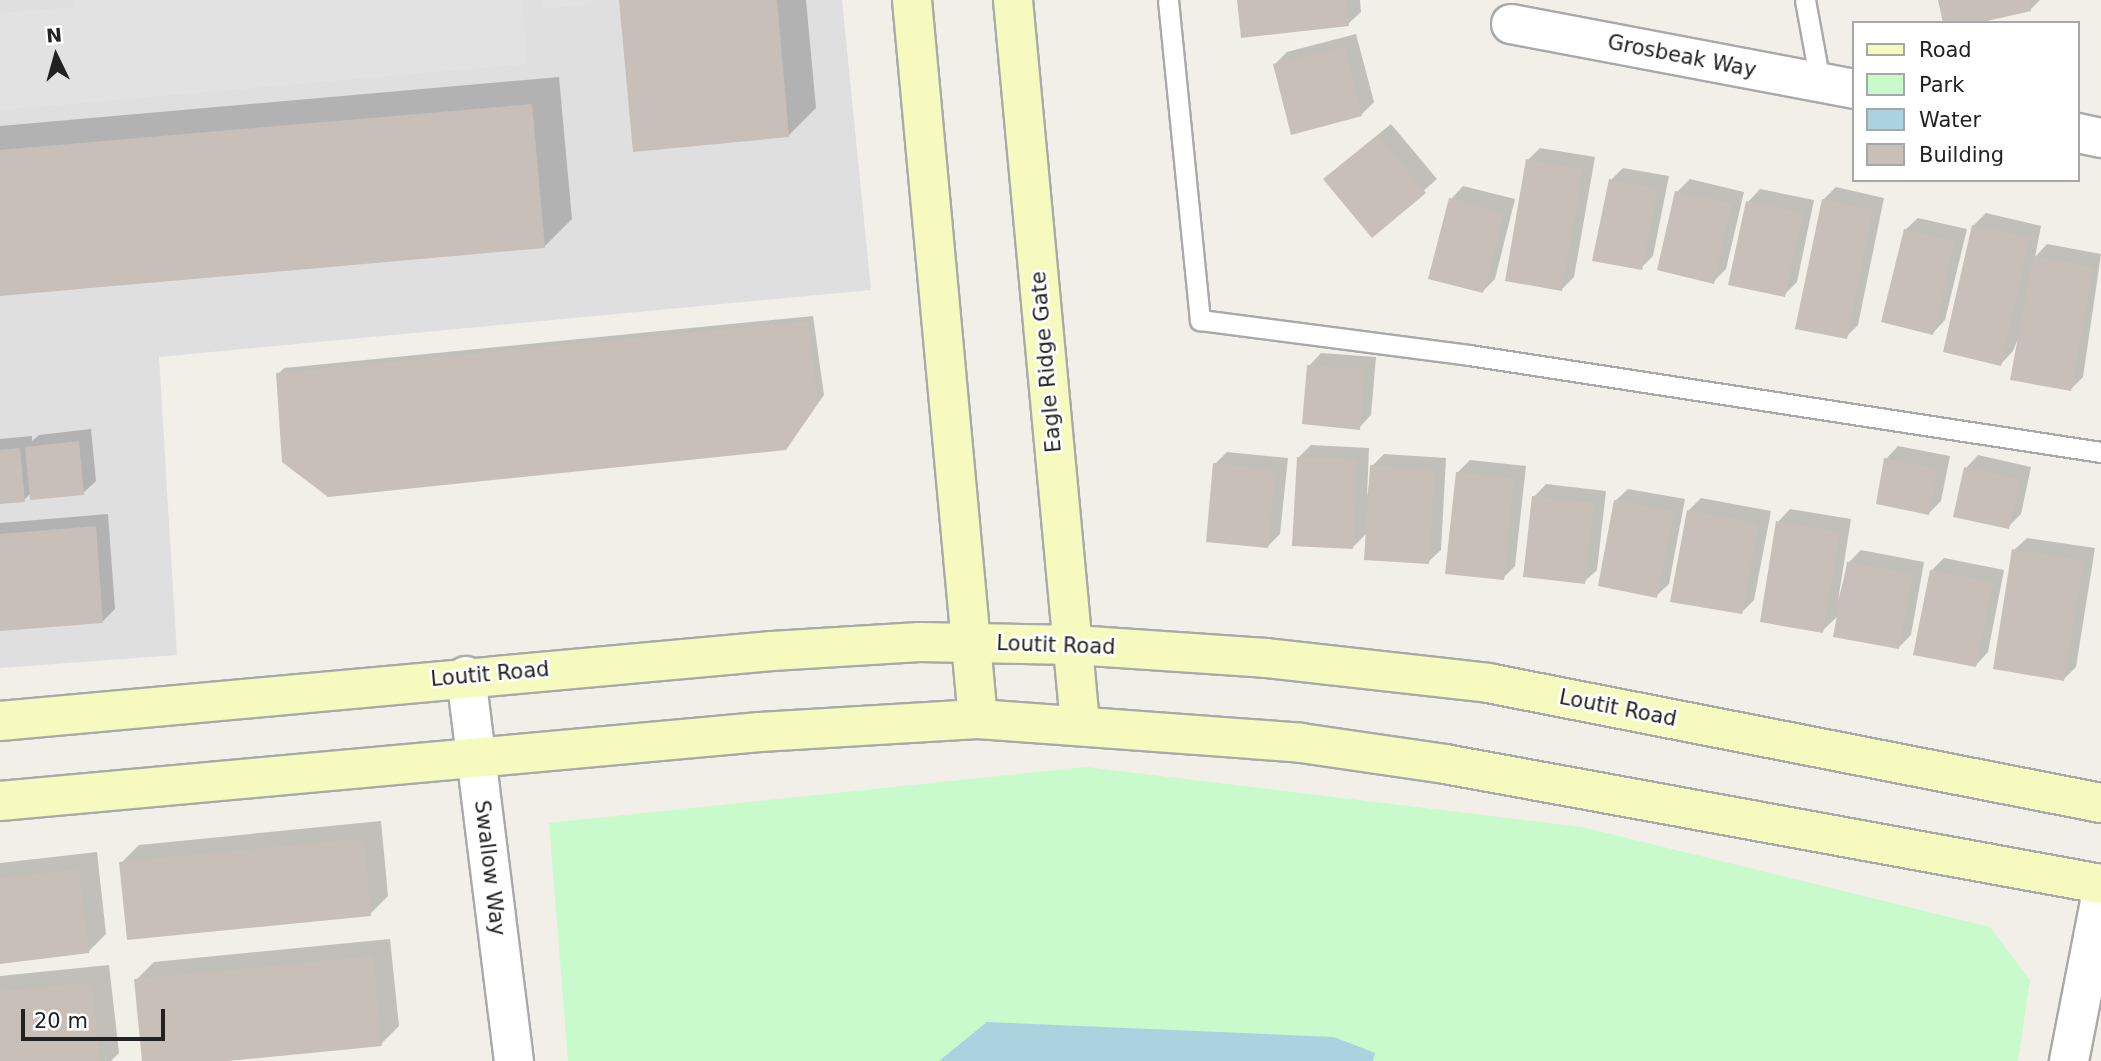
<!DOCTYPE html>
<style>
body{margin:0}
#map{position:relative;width:2101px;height:1061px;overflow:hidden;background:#f2efe9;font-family:"DejaVu Sans",sans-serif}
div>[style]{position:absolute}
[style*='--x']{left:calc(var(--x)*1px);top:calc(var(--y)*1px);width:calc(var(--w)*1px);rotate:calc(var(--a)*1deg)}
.residential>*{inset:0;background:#e0dfdf}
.park>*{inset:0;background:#c8facc}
.parking>*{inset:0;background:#e2e2e2}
.water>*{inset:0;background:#aad3df}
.shadow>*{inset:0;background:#0003}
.building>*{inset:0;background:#c7bfb8}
.roads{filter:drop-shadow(2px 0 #a9a9a9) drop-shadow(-2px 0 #a9a9a9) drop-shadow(0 2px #a9a9a9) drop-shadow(0 -2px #a9a9a9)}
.lane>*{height:19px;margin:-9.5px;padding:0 9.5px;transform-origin:9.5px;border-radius:9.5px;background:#fff}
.street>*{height:38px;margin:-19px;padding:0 19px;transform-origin:19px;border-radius:19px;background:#fff}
.secondary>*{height:38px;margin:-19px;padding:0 19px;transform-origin:19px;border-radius:19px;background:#f7fabf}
span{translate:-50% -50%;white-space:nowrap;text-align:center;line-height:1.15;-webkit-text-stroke:5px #fff;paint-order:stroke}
.street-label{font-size:21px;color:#222}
.legend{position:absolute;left:1852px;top:21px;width:228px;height:161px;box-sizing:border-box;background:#fff;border:2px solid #a7a7a7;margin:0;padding:9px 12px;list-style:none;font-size:21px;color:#222}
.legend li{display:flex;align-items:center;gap:14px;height:35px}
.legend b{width:35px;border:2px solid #a7a7a7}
.north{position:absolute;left:21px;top:21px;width:70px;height:70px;-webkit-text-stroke:5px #fff;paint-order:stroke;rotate:355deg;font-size:19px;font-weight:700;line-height:28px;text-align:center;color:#222}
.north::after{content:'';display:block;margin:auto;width:24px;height:32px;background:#222;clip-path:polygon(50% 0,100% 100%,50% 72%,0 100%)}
.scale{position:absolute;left:21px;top:1009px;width:144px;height:32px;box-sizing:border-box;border:4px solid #222;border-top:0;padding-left:9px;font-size:21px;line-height:24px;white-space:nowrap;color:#222;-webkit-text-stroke:5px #fff;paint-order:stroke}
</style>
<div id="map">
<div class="residential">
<i style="clip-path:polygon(0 0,842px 0,871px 290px,159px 357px,177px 655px,0 668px)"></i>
</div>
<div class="park">
<i style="clip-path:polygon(1086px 767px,1582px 827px,1990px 927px,2030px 980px,2018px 1061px,568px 1061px,549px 823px)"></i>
</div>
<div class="parking">
<i style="clip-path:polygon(74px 0,522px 0,527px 64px,0 110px,0 13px,74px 7px)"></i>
<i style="clip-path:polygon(542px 0,592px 0,593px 4px,543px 9px)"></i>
</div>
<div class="water">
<i style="clip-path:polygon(987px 1022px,1334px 1037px,1375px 1053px,1373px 1061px,939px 1061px)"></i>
</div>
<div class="shadow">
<i style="clip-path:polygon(621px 0,806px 0,816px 108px,788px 136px)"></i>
<i style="clip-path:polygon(1239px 0,1360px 0,1361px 12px,1348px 24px)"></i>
<i style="clip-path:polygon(1940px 0,2040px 0,2030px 10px)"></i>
<i style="clip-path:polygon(1356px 34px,1374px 102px,1361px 115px,1275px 64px,1287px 52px)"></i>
<i style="clip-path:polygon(559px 77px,572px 219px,544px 247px,0 294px,0 126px)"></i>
<i style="clip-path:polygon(1391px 124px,1437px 179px,1372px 236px,1338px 167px)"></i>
<i style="clip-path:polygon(1540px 148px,1595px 157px,1574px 277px,1562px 289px,1528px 160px)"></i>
<i style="clip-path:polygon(1623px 168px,1669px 176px,1653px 256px,1641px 268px,1611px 180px)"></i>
<i style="clip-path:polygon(1690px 179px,1744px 192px,1726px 269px,1713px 282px,1677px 192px)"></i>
<i style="clip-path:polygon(1463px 186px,1515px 199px,1495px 279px,1483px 291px,1451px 199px)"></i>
<i style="clip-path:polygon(1836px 187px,1884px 198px,1858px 325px,1846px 337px,1823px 200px)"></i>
<i style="clip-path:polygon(1760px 189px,1814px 200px,1797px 282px,1784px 295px,1748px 202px)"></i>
<i style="clip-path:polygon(1986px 213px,2041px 226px,2035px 257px,2047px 244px,2101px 254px,2083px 377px,2070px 390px,2021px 332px,2013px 351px,2001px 364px,1973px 226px)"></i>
<i style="clip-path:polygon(1918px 218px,1967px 229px,1945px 320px,1933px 333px,1905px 230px)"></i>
<i style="clip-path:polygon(813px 316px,824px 395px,786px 449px,278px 374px,284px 368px)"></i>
<i style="clip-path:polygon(1321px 353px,1376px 357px,1371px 415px,1359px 428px,1309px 366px)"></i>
<i style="clip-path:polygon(91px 429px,96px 481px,83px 493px,31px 493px,24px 500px,0 502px,0 439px,32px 436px,32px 441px,39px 435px)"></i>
<i style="clip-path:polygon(1311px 445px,1369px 448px,1367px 497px,1372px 466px,1384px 454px,1446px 458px,1441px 550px,1428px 562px,1368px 532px,1352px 548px,1299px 457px)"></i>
<i style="clip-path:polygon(1898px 446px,1950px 456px,1941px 501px,1929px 513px,1886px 459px)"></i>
<i style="clip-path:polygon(1227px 452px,1288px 458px,1280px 534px,1268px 546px,1215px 464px)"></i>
<i style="clip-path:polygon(1978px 455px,2031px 467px,2021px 514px,2008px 527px,1966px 468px)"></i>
<i style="clip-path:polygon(1470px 460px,1526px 466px,1515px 566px,1503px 578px,1458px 472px)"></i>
<i style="clip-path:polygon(1546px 484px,1606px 491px,1597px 570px,1584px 582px,1534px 497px)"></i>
<i style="clip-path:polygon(1628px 489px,1685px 499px,1669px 584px,1656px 596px,1615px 501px)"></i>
<i style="clip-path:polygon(1701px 498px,1771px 511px,1754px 600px,1742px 612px,1688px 511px)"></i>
<i style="clip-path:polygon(1790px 509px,1851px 519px,1838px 601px,1848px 563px,1861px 550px,1924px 562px,1911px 635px,1898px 648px,1839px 615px,1822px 631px,1778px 522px)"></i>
<i style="clip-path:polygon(108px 514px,115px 609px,103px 621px,0 629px,0 523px)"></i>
<i style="clip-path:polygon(2027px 538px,2095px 548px,2076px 667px,2064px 679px,2014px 550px)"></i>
<i style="clip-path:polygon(1944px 558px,2004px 570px,1988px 652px,1976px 665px,1931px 571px)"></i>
<i style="clip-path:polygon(381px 821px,388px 896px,370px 914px,121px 863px,139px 845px)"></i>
<i style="clip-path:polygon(97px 852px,106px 934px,88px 952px,0 962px,0 863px)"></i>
<i style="clip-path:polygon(390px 939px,399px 1026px,381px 1044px,210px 1061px,144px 1061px,136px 980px,154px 962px)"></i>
<i style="clip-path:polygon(109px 965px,119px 1053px,111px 1061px,0 1061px,0 976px)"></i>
</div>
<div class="building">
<i style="clip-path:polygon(619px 0,777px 0,789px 137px,633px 152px)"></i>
<i style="clip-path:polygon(1237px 0,1346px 0,1349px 26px,1241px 38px)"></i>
<i style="clip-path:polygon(1938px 0,2029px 0,2031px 11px,1978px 23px,1943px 23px)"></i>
<i style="clip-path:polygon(1344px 46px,1362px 116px,1291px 135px,1273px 64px)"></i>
<i style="clip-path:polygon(532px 104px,545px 248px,0 296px,0 150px)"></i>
<i style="clip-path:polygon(1378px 135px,1426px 193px,1372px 238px,1323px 179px)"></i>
<i style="clip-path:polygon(1526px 159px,1583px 169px,1562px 291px,1505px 281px)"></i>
<i style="clip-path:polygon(1609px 179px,1658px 189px,1642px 270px,1592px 261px)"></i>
<i style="clip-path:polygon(1675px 191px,1732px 204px,1714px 284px,1657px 270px)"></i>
<i style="clip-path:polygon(1449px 198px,1504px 212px,1483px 293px,1428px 279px)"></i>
<i style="clip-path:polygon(1822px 199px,1873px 210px,1847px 339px,1795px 329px)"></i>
<i style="clip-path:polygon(1746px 201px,1803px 213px,1785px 297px,1728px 285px)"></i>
<i style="clip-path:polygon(1972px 225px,2030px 238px,2001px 366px,1943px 352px)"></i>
<i style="clip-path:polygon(1904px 229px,1955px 242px,1933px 335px,1881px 322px)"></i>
<i style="clip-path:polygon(2033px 256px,2094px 267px,2071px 391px,2010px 380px)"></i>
<i style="clip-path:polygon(808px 321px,818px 403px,786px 450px,328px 497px,282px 462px,276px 373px)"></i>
<i style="clip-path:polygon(1307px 365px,1364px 369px,1360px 430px,1302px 424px)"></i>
<i style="clip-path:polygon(79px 441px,84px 495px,30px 500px,25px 447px)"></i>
<i style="clip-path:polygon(20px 448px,25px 502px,0 504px,0 450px)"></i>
<i style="clip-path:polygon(1297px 457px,1357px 459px,1353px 549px,1292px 546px)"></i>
<i style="clip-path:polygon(1884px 458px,1938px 469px,1929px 515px,1876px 504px)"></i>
<i style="clip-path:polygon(1213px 463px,1276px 470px,1268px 548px,1206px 542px)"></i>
<i style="clip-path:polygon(1370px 465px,1435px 469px,1429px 564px,1364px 560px)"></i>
<i style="clip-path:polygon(1964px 467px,2020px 479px,2009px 529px,1953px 517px)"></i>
<i style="clip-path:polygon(1456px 472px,1514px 478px,1504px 580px,1445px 574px)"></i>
<i style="clip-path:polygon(1532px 496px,1594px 503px,1585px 584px,1523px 577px)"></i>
<i style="clip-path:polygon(1614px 500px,1674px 511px,1657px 598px,1598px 586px)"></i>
<i style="clip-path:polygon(1687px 510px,1759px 523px,1742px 614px,1670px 602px)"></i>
<i style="clip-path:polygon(1776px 521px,1840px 532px,1823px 633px,1760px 622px)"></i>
<i style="clip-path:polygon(96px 526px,103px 623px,0 631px,0 534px)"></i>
<i style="clip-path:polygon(2012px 549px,2084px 561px,2064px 681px,1993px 669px)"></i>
<i style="clip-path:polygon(1847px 562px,1913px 574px,1899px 649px,1833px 637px)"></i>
<i style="clip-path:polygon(1930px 570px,1993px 582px,1976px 667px,1913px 655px)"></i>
<i style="clip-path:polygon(364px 838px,371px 916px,127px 940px,119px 862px)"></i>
<i style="clip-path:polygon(79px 869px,89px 953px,0 964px,0 878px)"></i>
<i style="clip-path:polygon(373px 956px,382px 1046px,228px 1061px,142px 1061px,134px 979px)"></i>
<i style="clip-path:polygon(92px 982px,100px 1061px,0 1061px,0 991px)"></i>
</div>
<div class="roads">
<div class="lane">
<i style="--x:1168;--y:0;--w:322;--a:84.3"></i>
<i style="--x:1200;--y:320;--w:271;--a:7.4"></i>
<i style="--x:1469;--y:355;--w:639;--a:8.73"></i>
<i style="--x:1805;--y:0;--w:83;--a:79.6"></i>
</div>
<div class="street">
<i style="--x:1511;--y:24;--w:349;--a:10.7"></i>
<i style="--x:2078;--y:133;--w:24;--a:12"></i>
<i style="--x:466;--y:676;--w:388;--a:82.9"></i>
<i style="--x:2069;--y:1061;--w:167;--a:-79"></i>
</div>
<div class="secondary">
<i style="--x:912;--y:0;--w:722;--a:84.76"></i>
<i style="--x:1013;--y:0;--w:727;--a:84.71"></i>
<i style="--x:0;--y:721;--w:775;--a:-5.18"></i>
<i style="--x:772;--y:651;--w:148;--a:-3.5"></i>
<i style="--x:920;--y:642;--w:155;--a:1.1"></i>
<i style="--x:1075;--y:645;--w:191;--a:3.9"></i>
<i style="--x:1266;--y:658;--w:223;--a:6.4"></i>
<i style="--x:1488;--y:683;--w:625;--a:11.08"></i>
<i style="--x:0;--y:801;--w:763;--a:-5.19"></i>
<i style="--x:760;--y:732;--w:218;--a:-3.4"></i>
<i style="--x:978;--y:719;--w:324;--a:4.2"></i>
<i style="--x:1301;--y:743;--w:146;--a:8.3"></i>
<i style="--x:1445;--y:764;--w:667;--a:10.37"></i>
</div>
</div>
<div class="street-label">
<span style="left:1682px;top:56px;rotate:11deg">Grosbeak Way</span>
<span style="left:1046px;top:362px;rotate:-95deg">Eagle Ridge Gate</span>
<span style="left:1056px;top:645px;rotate:2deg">Loutit Road</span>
<span style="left:490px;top:674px;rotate:-5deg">Loutit Road</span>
<span style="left:1618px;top:708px;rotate:11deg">Loutit Road</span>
<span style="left:490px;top:868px;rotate:83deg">Swallow Way</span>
</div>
<ul class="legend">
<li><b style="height:9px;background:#f7fabf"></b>Road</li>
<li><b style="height:19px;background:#c8facc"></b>Park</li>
<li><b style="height:19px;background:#aad3df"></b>Water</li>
<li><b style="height:19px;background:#c7bfb8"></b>Building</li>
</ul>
<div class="north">N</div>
<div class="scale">20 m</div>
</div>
